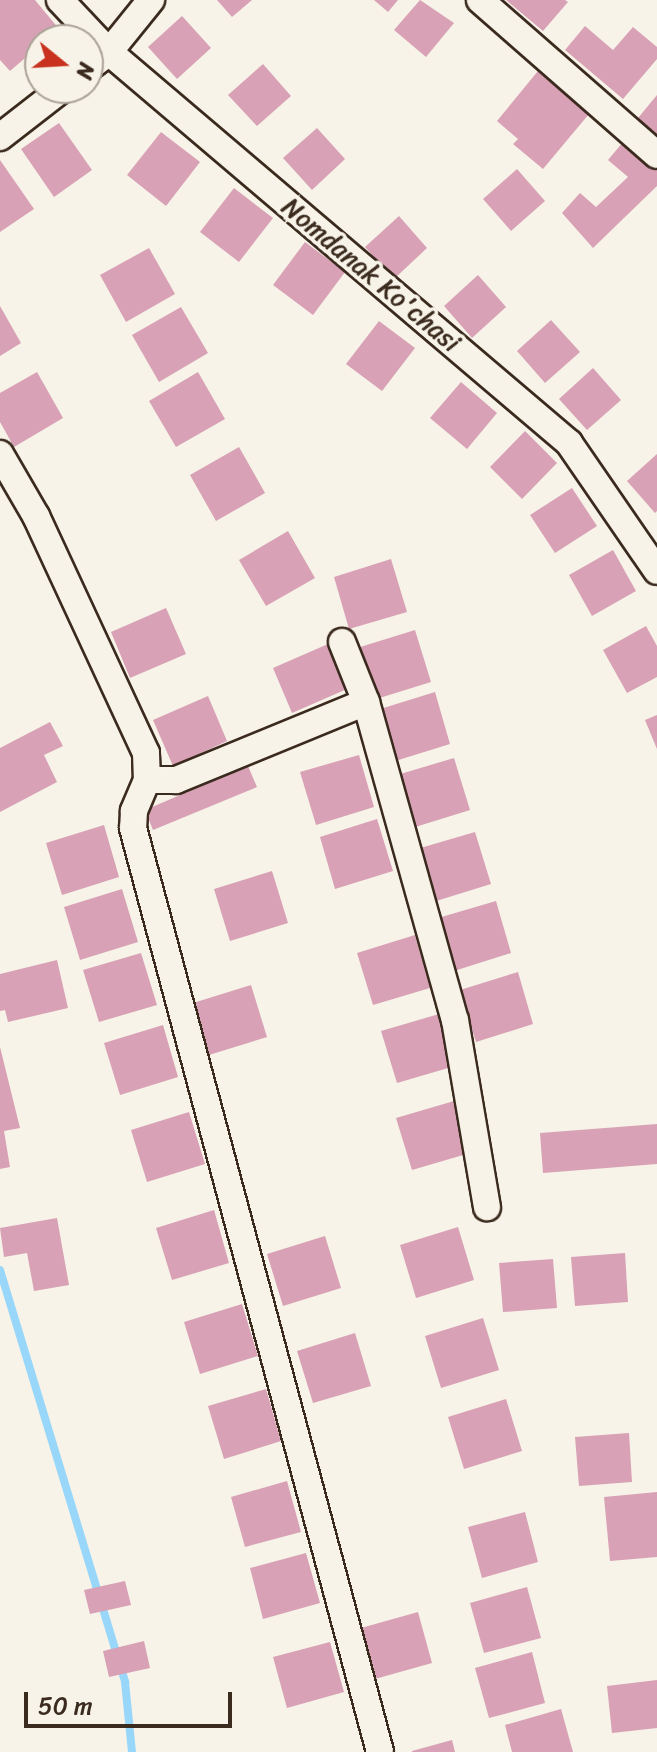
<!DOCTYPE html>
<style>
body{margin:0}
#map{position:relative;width:657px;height:1752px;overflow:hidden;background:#f7f3e8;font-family:Sriracha,sans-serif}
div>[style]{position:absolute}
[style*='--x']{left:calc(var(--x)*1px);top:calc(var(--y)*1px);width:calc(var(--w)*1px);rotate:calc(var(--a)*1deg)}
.stream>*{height:8px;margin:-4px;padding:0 4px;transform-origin:4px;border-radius:4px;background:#98d7fa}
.building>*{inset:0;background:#d8a1b5}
.roads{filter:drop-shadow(2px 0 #3b2a1e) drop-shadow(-2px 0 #3b2a1e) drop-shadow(0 2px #3b2a1e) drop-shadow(0 -2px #3b2a1e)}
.minor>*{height:26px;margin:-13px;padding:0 13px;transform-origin:13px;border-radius:13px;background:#f7f3e8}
span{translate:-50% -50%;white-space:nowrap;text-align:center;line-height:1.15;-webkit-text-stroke:7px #f7f3e8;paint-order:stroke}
.street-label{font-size:26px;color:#3b2a1e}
.north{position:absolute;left:24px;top:24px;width:80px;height:80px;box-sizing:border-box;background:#f7f3e8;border:2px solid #aca397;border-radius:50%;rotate:108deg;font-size:22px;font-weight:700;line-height:32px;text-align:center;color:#3b2a1e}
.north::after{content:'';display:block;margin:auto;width:28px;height:36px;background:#c8321e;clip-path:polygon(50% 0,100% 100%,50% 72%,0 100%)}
.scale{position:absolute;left:24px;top:1692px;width:208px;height:36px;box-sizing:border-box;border:4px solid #3b2a1e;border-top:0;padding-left:10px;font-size:24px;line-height:28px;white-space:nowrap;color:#3b2a1e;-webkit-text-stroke:6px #f7f3e8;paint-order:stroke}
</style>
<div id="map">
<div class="stream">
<i style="--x:0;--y:1270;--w:431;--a:73.1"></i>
<i style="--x:125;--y:1682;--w:70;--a:84.3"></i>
</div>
<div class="building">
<i style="clip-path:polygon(0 0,35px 0,59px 29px,10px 71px,0 60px)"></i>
<i style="clip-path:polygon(217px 0,252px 0,232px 17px)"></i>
<i style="clip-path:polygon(374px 0,398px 0,388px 12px)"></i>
<i style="clip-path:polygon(420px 0,454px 23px,426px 57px,394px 30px)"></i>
<i style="clip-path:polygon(506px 0,565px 0,568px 2px,543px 31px)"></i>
<i style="clip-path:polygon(182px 16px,211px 48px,177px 79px,148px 47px)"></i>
<i style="clip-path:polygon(585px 26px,613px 50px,633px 27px,657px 47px,657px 59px,623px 99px,565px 50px)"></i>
<i style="clip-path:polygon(263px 64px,291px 96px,257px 126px,228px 95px)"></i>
<i style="clip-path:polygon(538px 71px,589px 114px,543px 169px,513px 144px,518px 139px,497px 121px)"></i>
<i style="clip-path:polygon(657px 95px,657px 135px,638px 118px)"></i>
<i style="clip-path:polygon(59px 123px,92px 170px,54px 197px,21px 149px)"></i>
<i style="clip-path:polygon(317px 128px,345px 159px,312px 190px,283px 158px)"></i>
<i style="clip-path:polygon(161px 132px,200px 162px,166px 206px,127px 175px)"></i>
<i style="clip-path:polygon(623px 142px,657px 170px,657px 186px,593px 248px,562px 213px,580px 193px,596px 207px,628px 177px,608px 160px)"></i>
<i style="clip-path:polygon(0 160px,34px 209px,0 232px)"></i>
<i style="clip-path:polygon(517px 169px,545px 201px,511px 231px,483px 199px)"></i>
<i style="clip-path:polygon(234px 188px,273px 218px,239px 262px,200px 232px)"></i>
<i style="clip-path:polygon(399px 216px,427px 248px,394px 279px,365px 247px)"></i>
<i style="clip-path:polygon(305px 242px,345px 272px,313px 315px,273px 285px)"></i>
<i style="clip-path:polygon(149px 248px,175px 294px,126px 322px,100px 275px)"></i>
<i style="clip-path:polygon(478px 275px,506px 307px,472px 338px,444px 306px)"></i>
<i style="clip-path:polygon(0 306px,21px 343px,0 356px)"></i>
<i style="clip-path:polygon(181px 307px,208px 353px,159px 382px,132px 335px)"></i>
<i style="clip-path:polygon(551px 320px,580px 352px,545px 383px,517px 351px)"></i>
<i style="clip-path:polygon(379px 321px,415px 348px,382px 391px,346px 364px)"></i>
<i style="clip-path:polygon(593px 368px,621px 400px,587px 430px,559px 399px)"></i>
<i style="clip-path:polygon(37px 372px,63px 418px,14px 447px,0 422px,0 393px)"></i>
<i style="clip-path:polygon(198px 372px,225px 419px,176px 447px,149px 401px)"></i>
<i style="clip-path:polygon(461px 382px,497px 413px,467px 449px,430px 418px)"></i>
<i style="clip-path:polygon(525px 431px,557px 463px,522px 499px,490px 467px)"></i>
<i style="clip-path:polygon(239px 447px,265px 493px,216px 521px,190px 475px)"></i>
<i style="clip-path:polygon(657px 454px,657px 511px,655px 513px,627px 481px)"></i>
<i style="clip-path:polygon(572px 488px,597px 526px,555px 553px,530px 515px)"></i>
<i style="clip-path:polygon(288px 531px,315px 578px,266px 606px,239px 560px)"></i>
<i style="clip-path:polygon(613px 550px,636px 591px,592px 616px,569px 575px)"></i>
<i style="clip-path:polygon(391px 559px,407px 612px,349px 629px,334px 577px)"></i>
<i style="clip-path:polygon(166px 608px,186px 654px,130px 678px,111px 632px)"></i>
<i style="clip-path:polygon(646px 626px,657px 646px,657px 677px,627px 693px,603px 650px)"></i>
<i style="clip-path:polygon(415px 630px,431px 682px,373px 700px,357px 648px)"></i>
<i style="clip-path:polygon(328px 644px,347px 689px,292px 713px,273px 668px)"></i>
<i style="clip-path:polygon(435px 692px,450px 744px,392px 762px,377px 710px)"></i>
<i style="clip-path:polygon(208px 696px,227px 741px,173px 766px,153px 720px)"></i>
<i style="clip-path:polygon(657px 715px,657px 749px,645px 720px)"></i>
<i style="clip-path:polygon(50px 722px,63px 746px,44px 755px,57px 782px,0 812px,0 748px)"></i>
<i style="clip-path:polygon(359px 755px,374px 807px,316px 825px,300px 772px)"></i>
<i style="clip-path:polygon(454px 758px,470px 810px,412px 828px,397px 775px)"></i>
<i style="clip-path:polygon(248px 766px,257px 787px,153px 830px,145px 810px)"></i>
<i style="clip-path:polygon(377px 819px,393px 871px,335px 889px,320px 837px)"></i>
<i style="clip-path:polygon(104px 825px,119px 877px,62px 895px,46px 843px)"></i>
<i style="clip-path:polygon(475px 832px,491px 884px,433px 902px,417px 849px)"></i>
<i style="clip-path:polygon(272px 871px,288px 923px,230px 941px,214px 889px)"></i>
<i style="clip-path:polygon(122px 889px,138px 942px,80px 960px,64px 907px)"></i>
<i style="clip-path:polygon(496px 901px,511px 953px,454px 971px,438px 918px)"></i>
<i style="clip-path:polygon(415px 935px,430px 988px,373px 1005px,357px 953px)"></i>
<i style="clip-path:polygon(141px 953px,157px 1005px,99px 1022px,83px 970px)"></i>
<i style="clip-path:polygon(57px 960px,68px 1008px,8px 1022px,5px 1010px,0 1011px,0 974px)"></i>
<i style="clip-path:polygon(518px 972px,533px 1024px,476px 1042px,460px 990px)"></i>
<i style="clip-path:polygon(251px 985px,267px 1037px,209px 1055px,193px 1003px)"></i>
<i style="clip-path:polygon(439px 1014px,455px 1066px,397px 1083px,381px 1031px)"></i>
<i style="clip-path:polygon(163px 1025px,178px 1077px,120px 1095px,104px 1043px)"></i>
<i style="clip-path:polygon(0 1047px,20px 1128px,4px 1131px,10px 1167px,0 1169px)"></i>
<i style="clip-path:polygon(454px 1101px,470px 1153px,412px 1170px,396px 1118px)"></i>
<i style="clip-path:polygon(189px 1112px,205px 1164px,147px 1182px,131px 1130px)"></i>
<i style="clip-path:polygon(657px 1124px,657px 1164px,543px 1173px,540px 1133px)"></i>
<i style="clip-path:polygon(214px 1210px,229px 1263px,172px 1280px,156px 1228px)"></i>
<i style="clip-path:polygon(57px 1218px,69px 1285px,34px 1291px,27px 1253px,4px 1257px,0 1228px)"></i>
<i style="clip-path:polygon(458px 1227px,474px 1280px,416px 1298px,400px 1245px)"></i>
<i style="clip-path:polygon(325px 1236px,341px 1288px,283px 1306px,267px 1254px)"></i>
<i style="clip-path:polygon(625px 1253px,628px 1302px,575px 1306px,571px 1257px)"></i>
<i style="clip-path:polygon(553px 1259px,557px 1308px,503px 1312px,499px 1263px)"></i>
<i style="clip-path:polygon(242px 1304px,258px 1356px,200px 1374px,184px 1322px)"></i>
<i style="clip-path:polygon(483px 1318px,499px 1370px,441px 1388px,425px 1336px)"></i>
<i style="clip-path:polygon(355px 1333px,371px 1386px,313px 1403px,297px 1351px)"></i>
<i style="clip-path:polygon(266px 1389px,281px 1441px,224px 1459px,208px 1406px)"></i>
<i style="clip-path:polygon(506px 1399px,522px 1451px,464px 1469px,448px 1417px)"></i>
<i style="clip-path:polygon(629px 1433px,632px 1482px,579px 1486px,575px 1437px)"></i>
<i style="clip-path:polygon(287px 1481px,301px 1532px,245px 1547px,231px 1497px)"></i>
<i style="clip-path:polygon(657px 1492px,657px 1557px,610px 1561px,604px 1497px)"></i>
<i style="clip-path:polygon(525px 1512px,538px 1562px,482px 1578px,468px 1527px)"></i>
<i style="clip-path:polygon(306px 1553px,320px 1603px,263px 1619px,250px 1568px)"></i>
<i style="clip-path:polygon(125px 1581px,131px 1605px,90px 1614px,84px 1590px)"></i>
<i style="clip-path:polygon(527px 1587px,541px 1638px,484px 1653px,470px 1603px)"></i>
<i style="clip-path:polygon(418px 1612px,432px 1663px,375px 1679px,361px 1628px)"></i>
<i style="clip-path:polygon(144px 1641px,150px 1668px,109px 1677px,103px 1651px)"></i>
<i style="clip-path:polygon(330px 1642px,344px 1692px,287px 1708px,273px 1657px)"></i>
<i style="clip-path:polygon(532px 1652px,545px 1703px,489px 1718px,475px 1668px)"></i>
<i style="clip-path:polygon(657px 1680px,657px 1728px,612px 1733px,607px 1686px)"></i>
<i style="clip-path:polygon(561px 1709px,573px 1752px,512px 1752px,505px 1725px)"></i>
<i style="clip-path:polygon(452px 1740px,455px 1752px,412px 1752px,412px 1751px)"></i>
</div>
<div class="roads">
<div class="minor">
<i style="--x:60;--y:0;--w:71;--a:46.7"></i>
<i style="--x:109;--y:52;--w:604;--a:40.36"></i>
<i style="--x:569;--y:443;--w:155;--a:55.5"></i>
<i style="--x:480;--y:0;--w:235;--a:41.2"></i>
<i style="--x:88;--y:68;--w:26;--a:-37"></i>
<i style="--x:109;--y:52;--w:67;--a:-51.1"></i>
<i style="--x:0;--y:137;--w:80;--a:-37.9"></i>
<i style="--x:0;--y:454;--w:72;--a:59.9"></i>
<i style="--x:36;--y:516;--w:261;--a:65.1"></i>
<i style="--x:146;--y:753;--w:27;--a:88"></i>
<i style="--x:147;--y:780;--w:34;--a:113"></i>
<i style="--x:134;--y:811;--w:17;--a:93"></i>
<i style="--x:133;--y:828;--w:956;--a:75.03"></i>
<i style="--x:342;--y:642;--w:65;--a:68.2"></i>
<i style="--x:366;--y:702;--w:330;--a:74.4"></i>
<i style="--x:455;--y:1020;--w:190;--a:80.3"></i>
<i style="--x:147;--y:780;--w:29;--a:0"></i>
<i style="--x:176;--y:780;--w:205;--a:-22.3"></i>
</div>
</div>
<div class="street-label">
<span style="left:371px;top:275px;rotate:40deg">Nomdanak Ko'chasi</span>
</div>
<div class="north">N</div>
<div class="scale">50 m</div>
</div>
